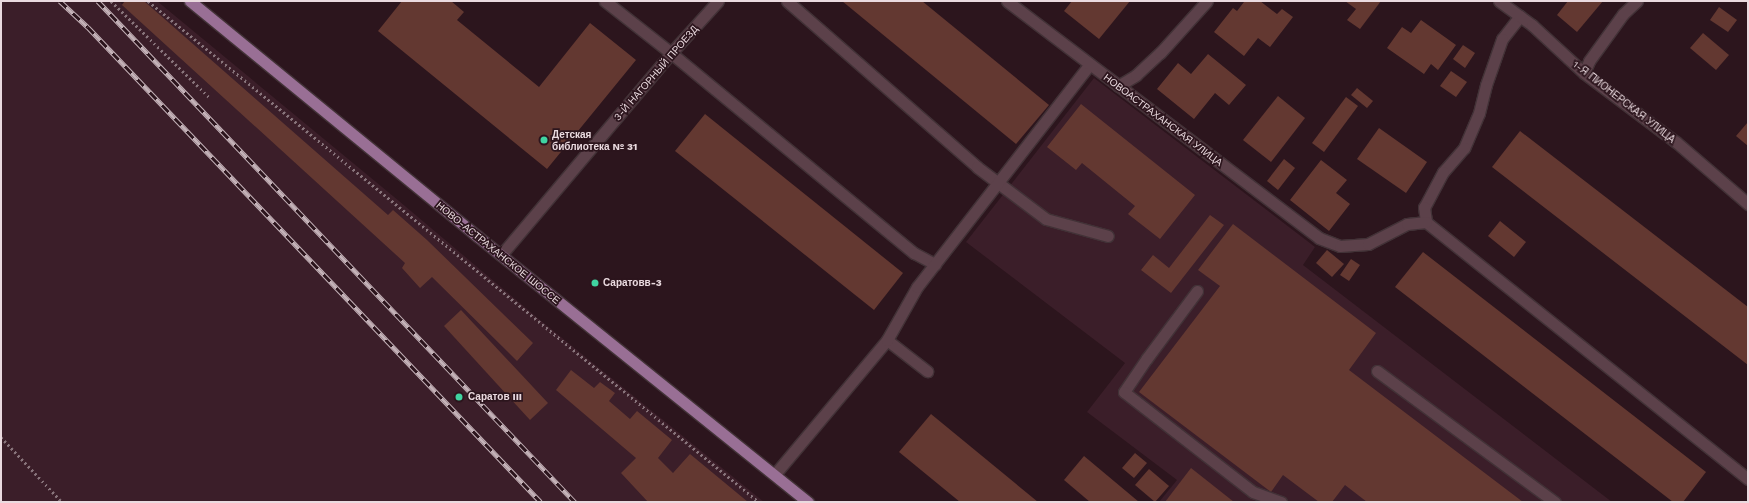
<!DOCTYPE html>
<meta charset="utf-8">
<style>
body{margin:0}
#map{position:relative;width:1749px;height:503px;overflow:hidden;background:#2c151d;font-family:"Work Sans",sans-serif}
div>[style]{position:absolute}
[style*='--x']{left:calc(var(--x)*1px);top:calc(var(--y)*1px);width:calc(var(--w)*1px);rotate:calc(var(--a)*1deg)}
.built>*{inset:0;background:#3b1e29}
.building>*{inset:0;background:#633831}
.path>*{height:2.5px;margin-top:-1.25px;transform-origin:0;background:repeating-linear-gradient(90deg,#88747b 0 2px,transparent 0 5px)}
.roads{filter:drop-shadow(1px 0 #423237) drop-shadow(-1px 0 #423237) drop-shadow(0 1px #423237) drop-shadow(0 -1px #423237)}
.service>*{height:11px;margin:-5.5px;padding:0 5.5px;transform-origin:5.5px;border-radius:5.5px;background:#5c414a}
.minor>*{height:11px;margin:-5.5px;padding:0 5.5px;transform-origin:5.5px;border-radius:5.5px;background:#5c414a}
.tertiary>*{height:11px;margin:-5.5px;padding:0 5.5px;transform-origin:5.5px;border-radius:5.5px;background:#5c414a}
.primary>*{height:11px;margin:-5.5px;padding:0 5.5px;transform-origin:5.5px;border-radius:5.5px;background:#996f95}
.rail>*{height:4.5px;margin-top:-2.25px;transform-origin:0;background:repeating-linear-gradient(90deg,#2c151d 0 9px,#c4b2b8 0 18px);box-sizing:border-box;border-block:1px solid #c4b2b8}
.dots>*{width:11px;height:11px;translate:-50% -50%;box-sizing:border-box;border:2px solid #2c151d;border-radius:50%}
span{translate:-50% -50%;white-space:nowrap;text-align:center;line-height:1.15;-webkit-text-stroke:3.5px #2c151d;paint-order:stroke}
.street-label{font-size:10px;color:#eadadf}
.poi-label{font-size:10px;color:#eadadf;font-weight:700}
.left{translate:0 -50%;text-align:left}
.frame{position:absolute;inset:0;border:2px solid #eadadf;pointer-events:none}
</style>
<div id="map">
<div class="built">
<i style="clip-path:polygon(1px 1px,119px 1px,122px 4px,125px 1px,157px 1px,399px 201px,540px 320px,764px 502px,1px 502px)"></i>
<i style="clip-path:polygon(1094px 78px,1315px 247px,1303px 265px,1612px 502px,1159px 502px,1177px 480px,1087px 412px,1125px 363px,966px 242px)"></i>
</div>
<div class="building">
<i style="clip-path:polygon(125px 1px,144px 1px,388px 215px,393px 210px,427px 240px,533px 343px,517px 361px,432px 277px,420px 288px,402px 268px,405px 263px,122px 5px)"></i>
<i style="clip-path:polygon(402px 1px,451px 1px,464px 12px,457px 20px,539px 87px,590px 23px,636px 60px,547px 169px,378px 31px)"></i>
<i style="clip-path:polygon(842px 1px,922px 1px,1049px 105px,1016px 144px)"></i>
<i style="clip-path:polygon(1072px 1px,1130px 1px,1099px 39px,1064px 11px)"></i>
<i style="clip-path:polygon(1242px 1px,1260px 1px,1277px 14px,1282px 9px,1293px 17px,1270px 47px,1258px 38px,1244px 56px,1214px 32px,1233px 8px,1237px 11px,1244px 2px)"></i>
<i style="clip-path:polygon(1345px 1px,1381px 1px,1360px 29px,1347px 20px,1356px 9px)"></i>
<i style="clip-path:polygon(1568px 1px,1603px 1px,1577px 32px,1557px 15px)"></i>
<i style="clip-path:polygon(1719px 7px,1737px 20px,1728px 32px,1710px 20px)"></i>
<i style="clip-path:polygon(1421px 20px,1456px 45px,1438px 70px,1431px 64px,1424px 74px,1387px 48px,1402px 27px,1411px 33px)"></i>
<i style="clip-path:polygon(1703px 33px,1729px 55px,1716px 70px,1690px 48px)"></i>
<i style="clip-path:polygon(1463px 45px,1475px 53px,1465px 68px,1453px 59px)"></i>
<i style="clip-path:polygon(1208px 54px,1246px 85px,1229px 105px,1215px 93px,1194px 119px,1157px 89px,1178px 63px,1191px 74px)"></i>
<i style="clip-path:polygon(1451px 71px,1467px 82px,1456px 97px,1440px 86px)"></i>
<i style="clip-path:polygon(1357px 88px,1373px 101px,1367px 108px,1351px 95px)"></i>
<i style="clip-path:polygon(1278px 96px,1305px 118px,1271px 162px,1243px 140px)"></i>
<i style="clip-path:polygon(1346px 97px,1358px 106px,1324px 152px,1312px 143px)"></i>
<i style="clip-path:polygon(1081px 104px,1195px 195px,1160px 239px,1128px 214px,1135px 206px,1082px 163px,1076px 170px,1047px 147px)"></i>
<i style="clip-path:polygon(705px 114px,903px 273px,874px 310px,675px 151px)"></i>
<i style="clip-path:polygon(1748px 122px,1748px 146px,1736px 136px)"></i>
<i style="clip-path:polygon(1379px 128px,1427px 162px,1406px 193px,1357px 159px)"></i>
<i style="clip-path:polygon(1520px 131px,1748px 307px,1748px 365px,1492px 167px)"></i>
<i style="clip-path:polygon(1284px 159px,1295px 168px,1278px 190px,1267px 181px)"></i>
<i style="clip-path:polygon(1321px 160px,1347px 180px,1336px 193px,1350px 204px,1329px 231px,1290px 200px)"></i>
<i style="clip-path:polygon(1210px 215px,1224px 225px,1171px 293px,1141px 270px,1153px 255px,1169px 268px)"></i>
<i style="clip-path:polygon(1500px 221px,1526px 242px,1514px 257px,1488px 236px)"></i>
<i style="clip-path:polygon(1233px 224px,1376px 333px,1349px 370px,1523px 502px,1367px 502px,1345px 485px,1332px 502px,1319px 502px,1283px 475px,1271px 492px,1139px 392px,1220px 286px,1198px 270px)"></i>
<i style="clip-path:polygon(1327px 250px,1344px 264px,1332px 277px,1316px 263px)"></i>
<i style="clip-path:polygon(1423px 252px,1706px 472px,1683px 502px,1673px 502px,1395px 287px)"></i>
<i style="clip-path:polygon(1351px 259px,1360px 265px,1349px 281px,1340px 275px)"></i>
<i style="clip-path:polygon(461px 310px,548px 403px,530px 420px,444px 326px)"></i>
<i style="clip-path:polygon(571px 370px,594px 388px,600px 382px,615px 393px,609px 401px,630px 419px,637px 411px,672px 440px,658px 458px,673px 473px,690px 454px,748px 502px,648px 502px,621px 473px,636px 458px,556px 390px)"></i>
<i style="clip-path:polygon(931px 414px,1038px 502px,960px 502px,899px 452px)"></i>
<i style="clip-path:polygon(1135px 453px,1147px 463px,1134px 478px,1122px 468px)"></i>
<i style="clip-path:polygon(1084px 456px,1139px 502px,1090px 502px,1064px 480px)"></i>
<i style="clip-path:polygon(1191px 468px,1234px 502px,1165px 502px)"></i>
<i style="clip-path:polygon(1149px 469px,1169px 486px,1155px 502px,1135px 485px)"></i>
</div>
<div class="path">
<i style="--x:111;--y:1;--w:137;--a:44.4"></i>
<i style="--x:148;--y:1;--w:790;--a:39.35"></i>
<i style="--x:1;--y:437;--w:89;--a:46.8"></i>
</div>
<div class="roads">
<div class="service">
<i style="--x:605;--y:1;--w:84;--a:38.2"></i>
<i style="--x:671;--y:53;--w:315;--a:39.5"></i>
<i style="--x:914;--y:253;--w:24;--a:28"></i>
<i style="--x:787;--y:1;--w:252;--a:41.1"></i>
<i style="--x:977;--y:167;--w:86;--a:37"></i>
<i style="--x:1046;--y:219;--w:64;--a:15.3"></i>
<i style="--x:1520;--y:16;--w:29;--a:128"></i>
<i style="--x:1502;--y:39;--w:49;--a:109.2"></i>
<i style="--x:1486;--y:85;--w:29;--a:104"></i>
<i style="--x:1479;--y:113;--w:38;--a:113"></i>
<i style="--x:1464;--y:148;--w:32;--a:131"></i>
<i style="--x:1443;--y:172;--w:40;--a:118"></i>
<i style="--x:1424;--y:207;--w:15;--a:82"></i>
<i style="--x:1426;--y:222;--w:412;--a:38.6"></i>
<i style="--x:1319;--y:238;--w:22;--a:21"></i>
<i style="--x:1340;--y:246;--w:28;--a:-4"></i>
<i style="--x:1368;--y:244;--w:44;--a:-27.1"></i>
<i style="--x:1407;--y:224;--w:19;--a:-6"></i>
<i style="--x:1197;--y:291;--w:84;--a:126.7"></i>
<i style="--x:1147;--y:358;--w:41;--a:124.1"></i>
<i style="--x:1124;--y:392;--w:163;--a:37.8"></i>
<i style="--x:1253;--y:492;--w:30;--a:20"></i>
<i style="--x:887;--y:340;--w:51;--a:37.8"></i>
<i style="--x:1377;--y:371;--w:221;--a:36.4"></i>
<i style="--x:775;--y:474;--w:175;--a:-50.1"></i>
<i style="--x:887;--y:340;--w:61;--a:-60.5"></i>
<i style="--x:917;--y:287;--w:282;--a:-52.2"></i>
</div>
<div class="minor">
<i style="--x:1007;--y:1;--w:392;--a:37.2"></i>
<i style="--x:1499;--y:1;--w:41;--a:36"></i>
<i style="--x:1532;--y:25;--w:71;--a:42.7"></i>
<i style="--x:1584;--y:73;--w:115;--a:36.9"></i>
<i style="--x:1676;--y:142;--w:95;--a:40.7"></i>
<i style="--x:1584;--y:73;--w:13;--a:-67"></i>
<i style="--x:1589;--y:61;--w:58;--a:-54.1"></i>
<i style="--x:1623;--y:14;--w:19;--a:-43"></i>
<i style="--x:1118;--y:86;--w:21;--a:-31"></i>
<i style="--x:1136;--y:75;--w:33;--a:-43"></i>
<i style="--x:1160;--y:53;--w:70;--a:-47.9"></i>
</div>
<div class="tertiary">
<i style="--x:501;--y:255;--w:264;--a:-49.9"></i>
<i style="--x:671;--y:53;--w:70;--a:-47.9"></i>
</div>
<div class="primary">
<i style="--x:190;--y:1;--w:371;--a:39.3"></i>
<i style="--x:477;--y:236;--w:425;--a:38.8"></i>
</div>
</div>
<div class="rail">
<i style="--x:60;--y:1;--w:38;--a:43"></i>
<i style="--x:88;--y:27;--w:656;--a:46.36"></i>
<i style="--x:98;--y:1;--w:692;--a:46.41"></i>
</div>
<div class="dots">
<i style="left:544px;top:140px;background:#40d4a1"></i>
<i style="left:595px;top:283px;background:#40d4a1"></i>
<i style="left:459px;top:397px;background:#40d4a1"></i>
</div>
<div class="street-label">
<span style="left:656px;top:73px;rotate:-49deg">3-Й НАГОРНЫЙ ПРОЕЗД</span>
<span style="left:1624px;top:102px;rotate:38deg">1-Я ПИОНЕРСКАЯ УЛИЦА</span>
<span style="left:1163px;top:120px;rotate:37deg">НОВОАСТРАХАНСКАЯ УЛИЦА</span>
<span style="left:498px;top:253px;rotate:39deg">НОВО-АСТРАХАНСКОЕ ШОССЕ</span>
</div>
<div class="poi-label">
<span class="left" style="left:552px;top:140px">Детская<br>библиотека № 31</span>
<span class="left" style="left:603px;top:283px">Саратовв-3</span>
<span class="left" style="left:468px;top:397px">Саратов III</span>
</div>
<div class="frame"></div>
</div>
